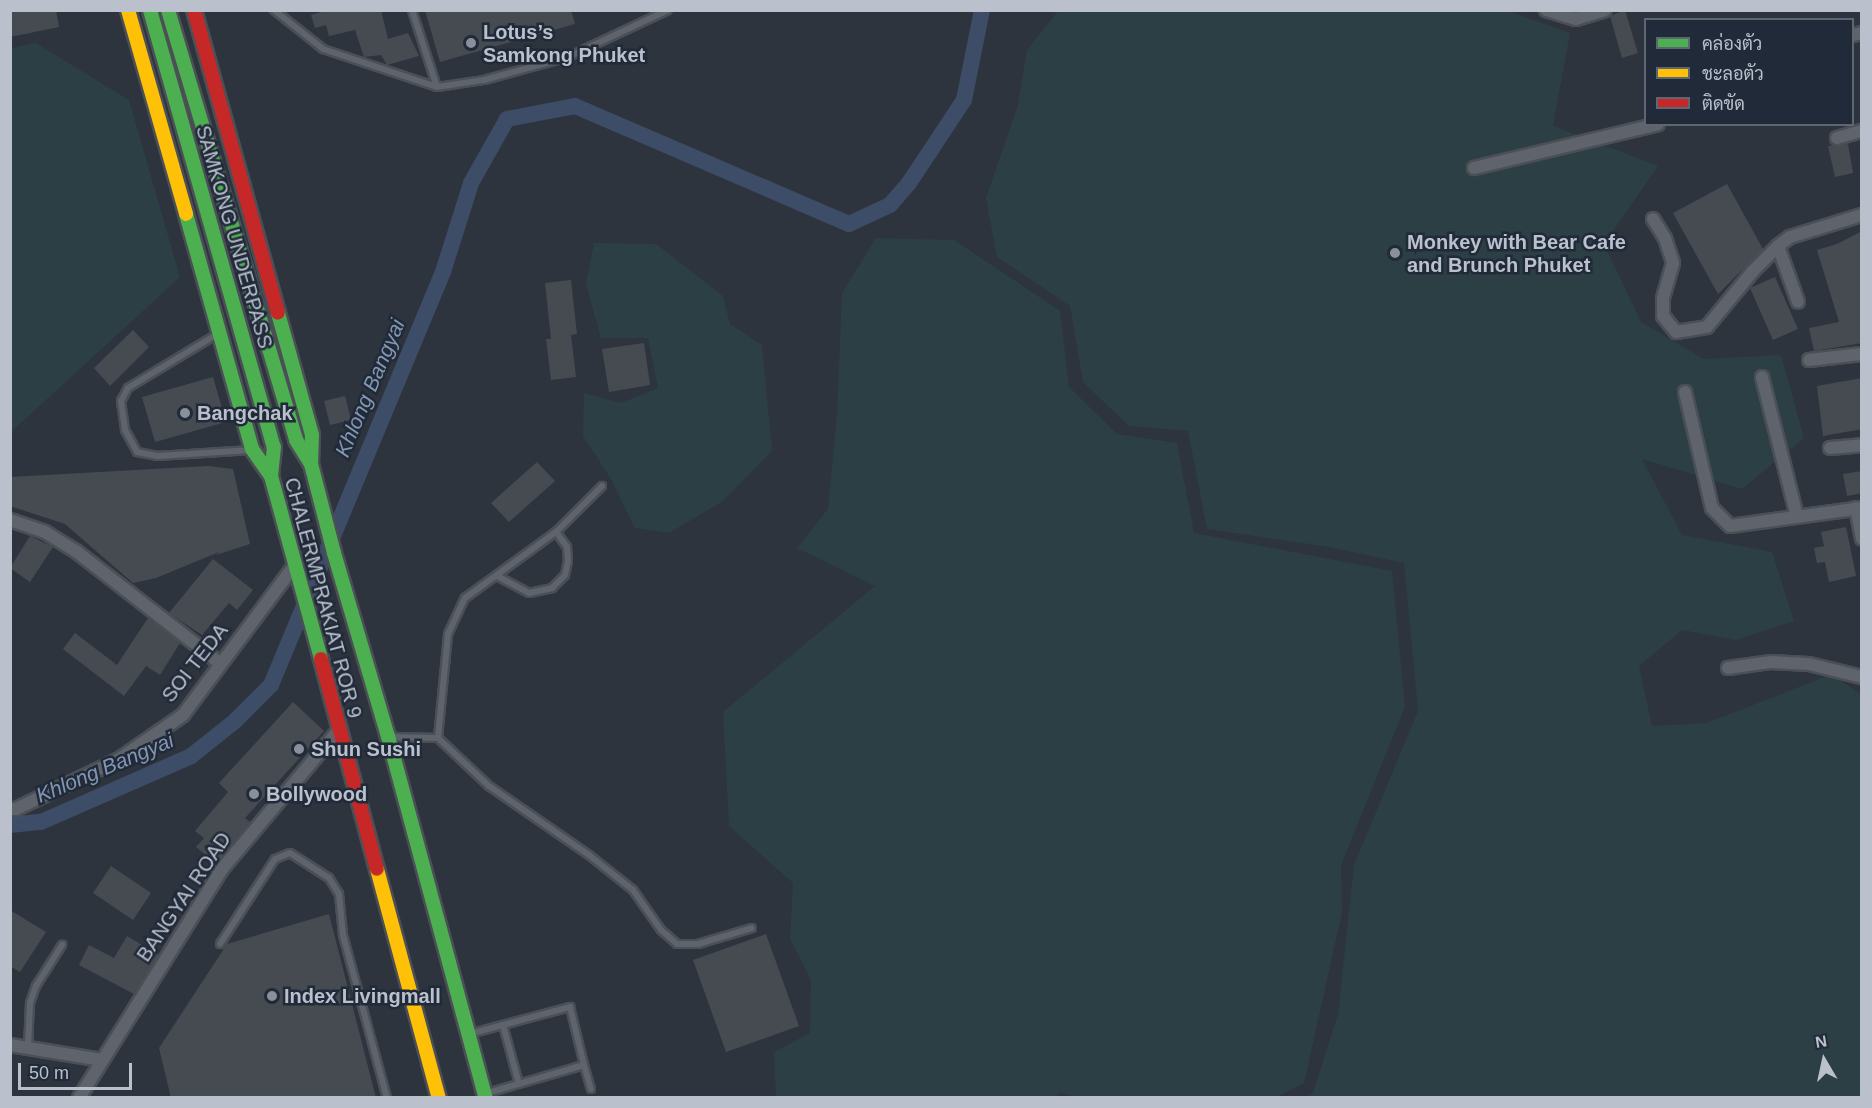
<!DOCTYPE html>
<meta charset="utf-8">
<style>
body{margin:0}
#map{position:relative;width:1872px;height:1108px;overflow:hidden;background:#2e343e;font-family:Arial,Sarabun,sans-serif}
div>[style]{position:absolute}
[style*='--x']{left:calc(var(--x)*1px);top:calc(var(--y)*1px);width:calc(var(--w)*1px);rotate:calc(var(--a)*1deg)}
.green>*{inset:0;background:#2b3f44}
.canal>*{height:16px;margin:-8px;padding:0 8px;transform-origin:8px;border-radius:8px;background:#3d4d68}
.building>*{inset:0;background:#464b52}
.roads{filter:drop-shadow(2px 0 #4b4f56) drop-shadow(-2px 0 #4b4f56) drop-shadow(0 2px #4b4f56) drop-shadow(0 -2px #4b4f56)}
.lane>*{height:6px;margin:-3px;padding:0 3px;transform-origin:3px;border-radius:3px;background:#5f636b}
.street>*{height:12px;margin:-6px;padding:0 6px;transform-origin:6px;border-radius:6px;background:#5f636b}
.fast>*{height:14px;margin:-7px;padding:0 7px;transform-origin:7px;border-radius:7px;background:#4caf50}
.slow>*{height:14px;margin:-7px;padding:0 7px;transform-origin:7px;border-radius:7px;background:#ffc107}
.jam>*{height:14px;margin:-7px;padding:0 7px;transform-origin:7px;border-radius:7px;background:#c62828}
.dots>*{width:16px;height:16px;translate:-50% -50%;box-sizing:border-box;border:3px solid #212a39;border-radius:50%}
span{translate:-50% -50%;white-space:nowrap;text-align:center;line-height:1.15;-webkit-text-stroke:5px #212a39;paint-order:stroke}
.poi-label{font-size:20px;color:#bac1cd;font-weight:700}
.left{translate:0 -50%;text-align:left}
.street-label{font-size:20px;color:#bac1cd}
.water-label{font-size:21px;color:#8396b2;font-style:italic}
.frame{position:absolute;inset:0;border:12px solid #bac1cd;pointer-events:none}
.legend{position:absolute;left:1644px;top:18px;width:210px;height:108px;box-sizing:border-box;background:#212a39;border:2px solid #5e6674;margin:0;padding:8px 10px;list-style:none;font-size:18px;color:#bac1cd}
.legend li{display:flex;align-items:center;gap:12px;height:30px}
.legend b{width:30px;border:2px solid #5e6674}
.north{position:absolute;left:1794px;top:1030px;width:60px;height:60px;-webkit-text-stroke:4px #212a39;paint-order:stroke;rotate:351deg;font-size:16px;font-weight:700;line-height:24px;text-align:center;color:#bac1cd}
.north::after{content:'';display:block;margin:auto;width:21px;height:27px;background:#bac1cd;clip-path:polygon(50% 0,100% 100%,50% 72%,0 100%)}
.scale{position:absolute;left:18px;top:1063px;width:114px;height:27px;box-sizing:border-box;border:3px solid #bac1cd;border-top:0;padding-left:8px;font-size:18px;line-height:21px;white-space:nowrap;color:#bac1cd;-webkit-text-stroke:4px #212a39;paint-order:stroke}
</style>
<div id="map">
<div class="green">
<i style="clip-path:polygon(1505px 10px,1570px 33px,1553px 126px,1658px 166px,1604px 244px,1641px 322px,1704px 359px,1781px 355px,1804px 438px,1742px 489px,1642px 459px,1682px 535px,1772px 552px,1794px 621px,1736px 640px,1682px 630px,1639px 666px,1652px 726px,1707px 723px,1832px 674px,1861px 695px,1861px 1097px,1306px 1097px,1313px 1093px,1338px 1014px,1354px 865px,1418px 711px,1404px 563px,1329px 547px,1207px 529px,1188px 431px,1129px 426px,1083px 382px,1070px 306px,997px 257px,986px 198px,1018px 105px,1027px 50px,1058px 11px)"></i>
<i style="clip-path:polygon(36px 43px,129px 100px,180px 277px,11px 432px,11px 48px)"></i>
<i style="clip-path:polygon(876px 238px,954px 240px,1060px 311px,1069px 387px,1117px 434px,1177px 443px,1194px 533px,1392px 571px,1405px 707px,1341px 865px,1342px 912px,1304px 1083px,1274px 1098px,1080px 1098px,1061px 1093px,1052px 1098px,776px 1097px,774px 1052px,810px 1033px,811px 980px,790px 939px,793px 883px,729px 826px,723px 712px,875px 586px,797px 548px,828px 509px,837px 415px,842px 293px)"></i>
<i style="clip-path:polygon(594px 243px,656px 244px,723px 296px,730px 324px,762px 345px,772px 451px,723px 501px,669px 533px,635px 528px,611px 479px,583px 436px,584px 393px,621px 403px,658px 388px,648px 338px,601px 338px,586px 284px)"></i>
</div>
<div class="canal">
<i style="--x:10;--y:825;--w:31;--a:-6"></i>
<i style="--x:41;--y:822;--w:164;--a:-23.7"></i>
<i style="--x:191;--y:756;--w:56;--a:-38.5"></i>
<i style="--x:235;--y:721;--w:51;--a:-45"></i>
<i style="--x:271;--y:685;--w:447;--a:-67.4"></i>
<i style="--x:443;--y:272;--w:93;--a:-72.5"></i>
<i style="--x:471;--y:183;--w:73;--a:-60.6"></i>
<i style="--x:507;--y:119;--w:69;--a:-10.8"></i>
<i style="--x:575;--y:106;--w:298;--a:23.3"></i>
<i style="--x:849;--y:224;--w:45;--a:-24.9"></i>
<i style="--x:890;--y:205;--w:29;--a:-49"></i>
<i style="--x:909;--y:183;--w:100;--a:-56.5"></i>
<i style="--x:964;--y:100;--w:92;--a:-78.7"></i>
</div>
<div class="building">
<i style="clip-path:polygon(10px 10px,56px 10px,59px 27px,10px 37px)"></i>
<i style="clip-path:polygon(328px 10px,381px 10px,388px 39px,408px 33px,419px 56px,387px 65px,381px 55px,364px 57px,355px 30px,329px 36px,326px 25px,315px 28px,311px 15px)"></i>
<i style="clip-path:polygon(425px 10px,571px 10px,575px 24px,440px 62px)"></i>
<i style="clip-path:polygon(1625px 10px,1638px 53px,1622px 58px,1610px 16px)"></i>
<i style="clip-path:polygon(1848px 144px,1853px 173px,1835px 177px,1828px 146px)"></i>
<i style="clip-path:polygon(1727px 184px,1763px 249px,1718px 294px,1673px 213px)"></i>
<i style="clip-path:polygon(1862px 231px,1862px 343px,1814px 351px,1809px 328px,1839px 322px,1817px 250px,1837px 244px)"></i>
<i style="clip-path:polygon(1775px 277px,1798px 329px,1773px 340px,1750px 288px)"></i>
<i style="clip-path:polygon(571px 280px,577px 334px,571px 335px,576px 377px,551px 380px,546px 339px,551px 339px,545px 283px)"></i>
<i style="clip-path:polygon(133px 330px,149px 347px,110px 386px,94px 368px)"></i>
<i style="clip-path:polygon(644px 343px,650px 385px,609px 392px,602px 349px)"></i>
<i style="clip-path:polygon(213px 377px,226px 422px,155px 442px,142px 397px)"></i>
<i style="clip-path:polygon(1862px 378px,1862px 429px,1823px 436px,1817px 386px)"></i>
<i style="clip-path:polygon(345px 396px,351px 420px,330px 425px,324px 401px)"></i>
<i style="clip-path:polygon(537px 462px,555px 481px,509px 522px,491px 503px)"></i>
<i style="clip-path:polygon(208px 466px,233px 469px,250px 544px,216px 555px,219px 552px,156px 578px,133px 583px,65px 524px,10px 506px,10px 477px)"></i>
<i style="clip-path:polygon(1862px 471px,1862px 493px,1847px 496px,1843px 474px)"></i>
<i style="clip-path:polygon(1846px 527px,1856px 576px,1829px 582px,1825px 562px,1817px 563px,1814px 548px,1824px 546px,1821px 532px)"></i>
<i style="clip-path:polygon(30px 536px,53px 547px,30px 582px,10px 568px)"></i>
<i style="clip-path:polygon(213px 559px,253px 590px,237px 610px,229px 603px,202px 635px,169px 613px)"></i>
<i style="clip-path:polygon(148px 618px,180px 643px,160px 675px,146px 666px,124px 696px,63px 649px,75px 633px,117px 665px)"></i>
<i style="clip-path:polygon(293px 702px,324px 731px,245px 818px,250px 822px,216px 863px,196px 847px,204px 838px,195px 831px,228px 792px,219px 783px)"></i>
<i style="clip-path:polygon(111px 866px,151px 893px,133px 920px,93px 893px)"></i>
<i style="clip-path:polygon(10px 910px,46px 932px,20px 972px,10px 966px)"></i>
<i style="clip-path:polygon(329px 914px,376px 1098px,171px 1098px,159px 1048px,227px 944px)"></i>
<i style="clip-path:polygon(766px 934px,799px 1026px,726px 1052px,693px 960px)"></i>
<i style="clip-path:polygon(127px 936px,159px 955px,134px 994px,79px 965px,89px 945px,114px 958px)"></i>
</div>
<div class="roads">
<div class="lane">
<i style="--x:274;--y:10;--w:63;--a:38.5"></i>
<i style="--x:323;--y:49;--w:120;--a:18.4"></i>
<i style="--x:437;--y:87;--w:81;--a:-108"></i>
<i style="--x:437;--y:87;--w:48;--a:-8.5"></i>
<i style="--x:484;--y:80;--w:87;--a:-15.3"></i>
<i style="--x:568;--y:57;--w:110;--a:-25.2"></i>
<i style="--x:219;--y:333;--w:106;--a:148.9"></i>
<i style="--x:128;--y:388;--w:15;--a:118"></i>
<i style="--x:121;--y:401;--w:29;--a:82"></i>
<i style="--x:125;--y:430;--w:25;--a:61"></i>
<i style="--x:137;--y:452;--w:20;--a:11"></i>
<i style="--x:157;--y:456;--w:95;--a:-3.6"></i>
<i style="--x:497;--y:576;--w:36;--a:28"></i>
<i style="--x:529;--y:593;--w:24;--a:-12"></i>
<i style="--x:552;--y:588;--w:18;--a:-45"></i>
<i style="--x:565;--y:575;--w:14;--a:-78"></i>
<i style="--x:568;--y:561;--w:14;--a:-94"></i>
<i style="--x:567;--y:547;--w:19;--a:-126"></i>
<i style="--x:389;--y:737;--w:49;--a:1.2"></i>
<i style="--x:438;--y:738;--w:104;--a:-84.5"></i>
<i style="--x:448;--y:634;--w:40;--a:-65"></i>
<i style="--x:465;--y:598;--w:112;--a:-36"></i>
<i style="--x:556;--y:532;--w:65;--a:-45"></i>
<i style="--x:438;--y:738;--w:70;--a:43.3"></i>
<i style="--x:489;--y:786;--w:121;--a:34.6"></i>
<i style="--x:589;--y:855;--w:56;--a:38.5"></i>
<i style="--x:633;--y:890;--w:49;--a:55"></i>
<i style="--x:661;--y:930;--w:21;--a:41"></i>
<i style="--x:677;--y:944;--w:21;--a:0"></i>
<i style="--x:698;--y:944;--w:56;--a:-16.5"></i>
<i style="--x:220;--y:944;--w:101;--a:-57.1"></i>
<i style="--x:275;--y:859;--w:16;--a:-22"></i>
<i style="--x:290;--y:853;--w:46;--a:32.7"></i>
<i style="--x:329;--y:878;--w:19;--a:58"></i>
<i style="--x:339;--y:894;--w:41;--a:84.4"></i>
<i style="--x:343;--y:935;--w:169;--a:74.9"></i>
<i style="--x:503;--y:1025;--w:61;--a:74.8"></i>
<i style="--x:469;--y:1034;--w:105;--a:-15"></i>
<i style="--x:570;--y:1007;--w:60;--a:76.4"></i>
<i style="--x:584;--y:1065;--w:101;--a:163.9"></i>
<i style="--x:28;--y:1047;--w:44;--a:-87.4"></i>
<i style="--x:30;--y:1003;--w:18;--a:-71"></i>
<i style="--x:36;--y:986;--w:49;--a:-57.6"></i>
<i style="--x:584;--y:1065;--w:25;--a:74"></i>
</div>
<div class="street">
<i style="--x:1546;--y:10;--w:31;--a:17"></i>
<i style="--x:1576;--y:19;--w:30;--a:-17"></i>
<i style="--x:1852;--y:35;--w:10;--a:-11"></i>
<i style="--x:1837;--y:138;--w:26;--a:-16"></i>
<i style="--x:1474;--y:168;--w:189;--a:-13.4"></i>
<i style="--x:1653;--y:219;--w:22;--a:58"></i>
<i style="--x:1665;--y:238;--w:26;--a:72"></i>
<i style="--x:1673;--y:263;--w:37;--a:106"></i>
<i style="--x:1663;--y:299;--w:17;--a:90"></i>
<i style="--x:1663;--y:316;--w:21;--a:51"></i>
<i style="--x:1676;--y:332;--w:31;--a:-9"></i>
<i style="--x:1707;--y:327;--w:72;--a:-50.6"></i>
<i style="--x:1753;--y:271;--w:35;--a:-45"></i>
<i style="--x:1778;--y:246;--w:15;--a:-37"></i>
<i style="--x:1790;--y:237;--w:75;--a:-17"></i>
<i style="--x:1778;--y:246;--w:59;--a:70.3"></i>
<i style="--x:1809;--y:360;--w:53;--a:-6.5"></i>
<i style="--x:1762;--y:377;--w:143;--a:75.9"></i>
<i style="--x:1685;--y:392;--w:119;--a:76.9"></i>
<i style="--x:1712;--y:508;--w:25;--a:45"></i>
<i style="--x:1730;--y:526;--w:133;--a:-7.8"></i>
<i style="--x:1830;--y:448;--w:32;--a:-5"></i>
<i style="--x:1856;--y:508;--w:31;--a:79"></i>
<i style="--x:10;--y:520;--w:37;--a:19"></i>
<i style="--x:45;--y:532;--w:38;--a:32"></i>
<i style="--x:77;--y:552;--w:182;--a:37.9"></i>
<i style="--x:1728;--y:668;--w:42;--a:-8.1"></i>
<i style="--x:1770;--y:662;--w:39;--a:3"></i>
<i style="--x:1809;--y:664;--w:55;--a:13.8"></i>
<i style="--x:10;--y:809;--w:6;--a:0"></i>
<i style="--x:16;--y:809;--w:113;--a:-25.7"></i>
<i style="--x:118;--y:760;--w:79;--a:-34.7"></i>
<i style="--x:183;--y:715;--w:186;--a:-53.3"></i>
<i style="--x:10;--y:1045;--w:93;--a:9.3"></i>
<i style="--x:79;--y:1098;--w:270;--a:-58"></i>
<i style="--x:222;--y:869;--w:180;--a:-50"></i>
</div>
<div class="fast">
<i style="--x:150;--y:10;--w:454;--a:74.2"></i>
<i style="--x:274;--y:447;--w:29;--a:96"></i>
<i style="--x:168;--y:10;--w:449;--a:73.4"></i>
<i style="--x:296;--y:440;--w:28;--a:58"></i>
<i style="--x:186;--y:214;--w:244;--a:74.3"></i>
<i style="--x:252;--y:449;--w:33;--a:55"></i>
<i style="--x:271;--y:476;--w:190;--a:74.7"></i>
<i style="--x:278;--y:313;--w:127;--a:74.4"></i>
<i style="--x:312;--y:435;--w:29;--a:92"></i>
<i style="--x:311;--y:464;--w:92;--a:75.5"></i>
<i style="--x:334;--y:553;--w:191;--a:73.6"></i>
<i style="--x:388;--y:736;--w:375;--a:74.9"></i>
</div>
<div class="slow">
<i style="--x:128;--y:10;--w:212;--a:74.1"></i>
<i style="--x:377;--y:869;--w:237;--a:74.9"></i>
</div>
<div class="jam">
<i style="--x:194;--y:10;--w:314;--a:74.5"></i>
<i style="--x:321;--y:659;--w:217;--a:75.1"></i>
</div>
</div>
<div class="dots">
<i style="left:471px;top:43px;background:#89909b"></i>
<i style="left:1395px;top:253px;background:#89909b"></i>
<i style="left:185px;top:413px;background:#89909b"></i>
<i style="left:299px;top:749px;background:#89909b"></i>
<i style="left:254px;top:794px;background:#89909b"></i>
<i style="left:272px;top:996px;background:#89909b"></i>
</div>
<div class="poi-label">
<span class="left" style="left:483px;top:44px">Lotus’s<br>Samkong Phuket</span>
<span class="left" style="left:1407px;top:254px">Monkey with Bear Cafe<br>and Brunch Phuket</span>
<span class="left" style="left:197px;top:413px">Bangchak</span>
<span class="left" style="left:311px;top:749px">Shun Sushi</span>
<span class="left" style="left:266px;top:794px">Bollywood</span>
<span class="left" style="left:284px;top:996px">Index Livingmall</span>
</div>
<div class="street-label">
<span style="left:234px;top:237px;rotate:74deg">SAMKONG UNDERPASS</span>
<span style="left:323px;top:598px;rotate:75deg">CHALERMPRAKIAT ROR 9</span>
<span style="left:195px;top:663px;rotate:-52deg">SOI TEDA</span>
<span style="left:184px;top:897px;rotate:-56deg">BANGYAI ROAD</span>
</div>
<div class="water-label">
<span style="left:370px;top:388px;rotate:-67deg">Khlong Bangyai</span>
<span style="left:105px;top:768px;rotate:-23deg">Khlong Bangyai</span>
</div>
<div class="frame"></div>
<ul class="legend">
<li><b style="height:8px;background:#4caf50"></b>คล่องตัว</li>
<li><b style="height:8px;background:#ffc107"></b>ชะลอตัว</li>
<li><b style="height:8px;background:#c62828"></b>ติดขัด</li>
</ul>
<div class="north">N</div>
<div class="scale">50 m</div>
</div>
